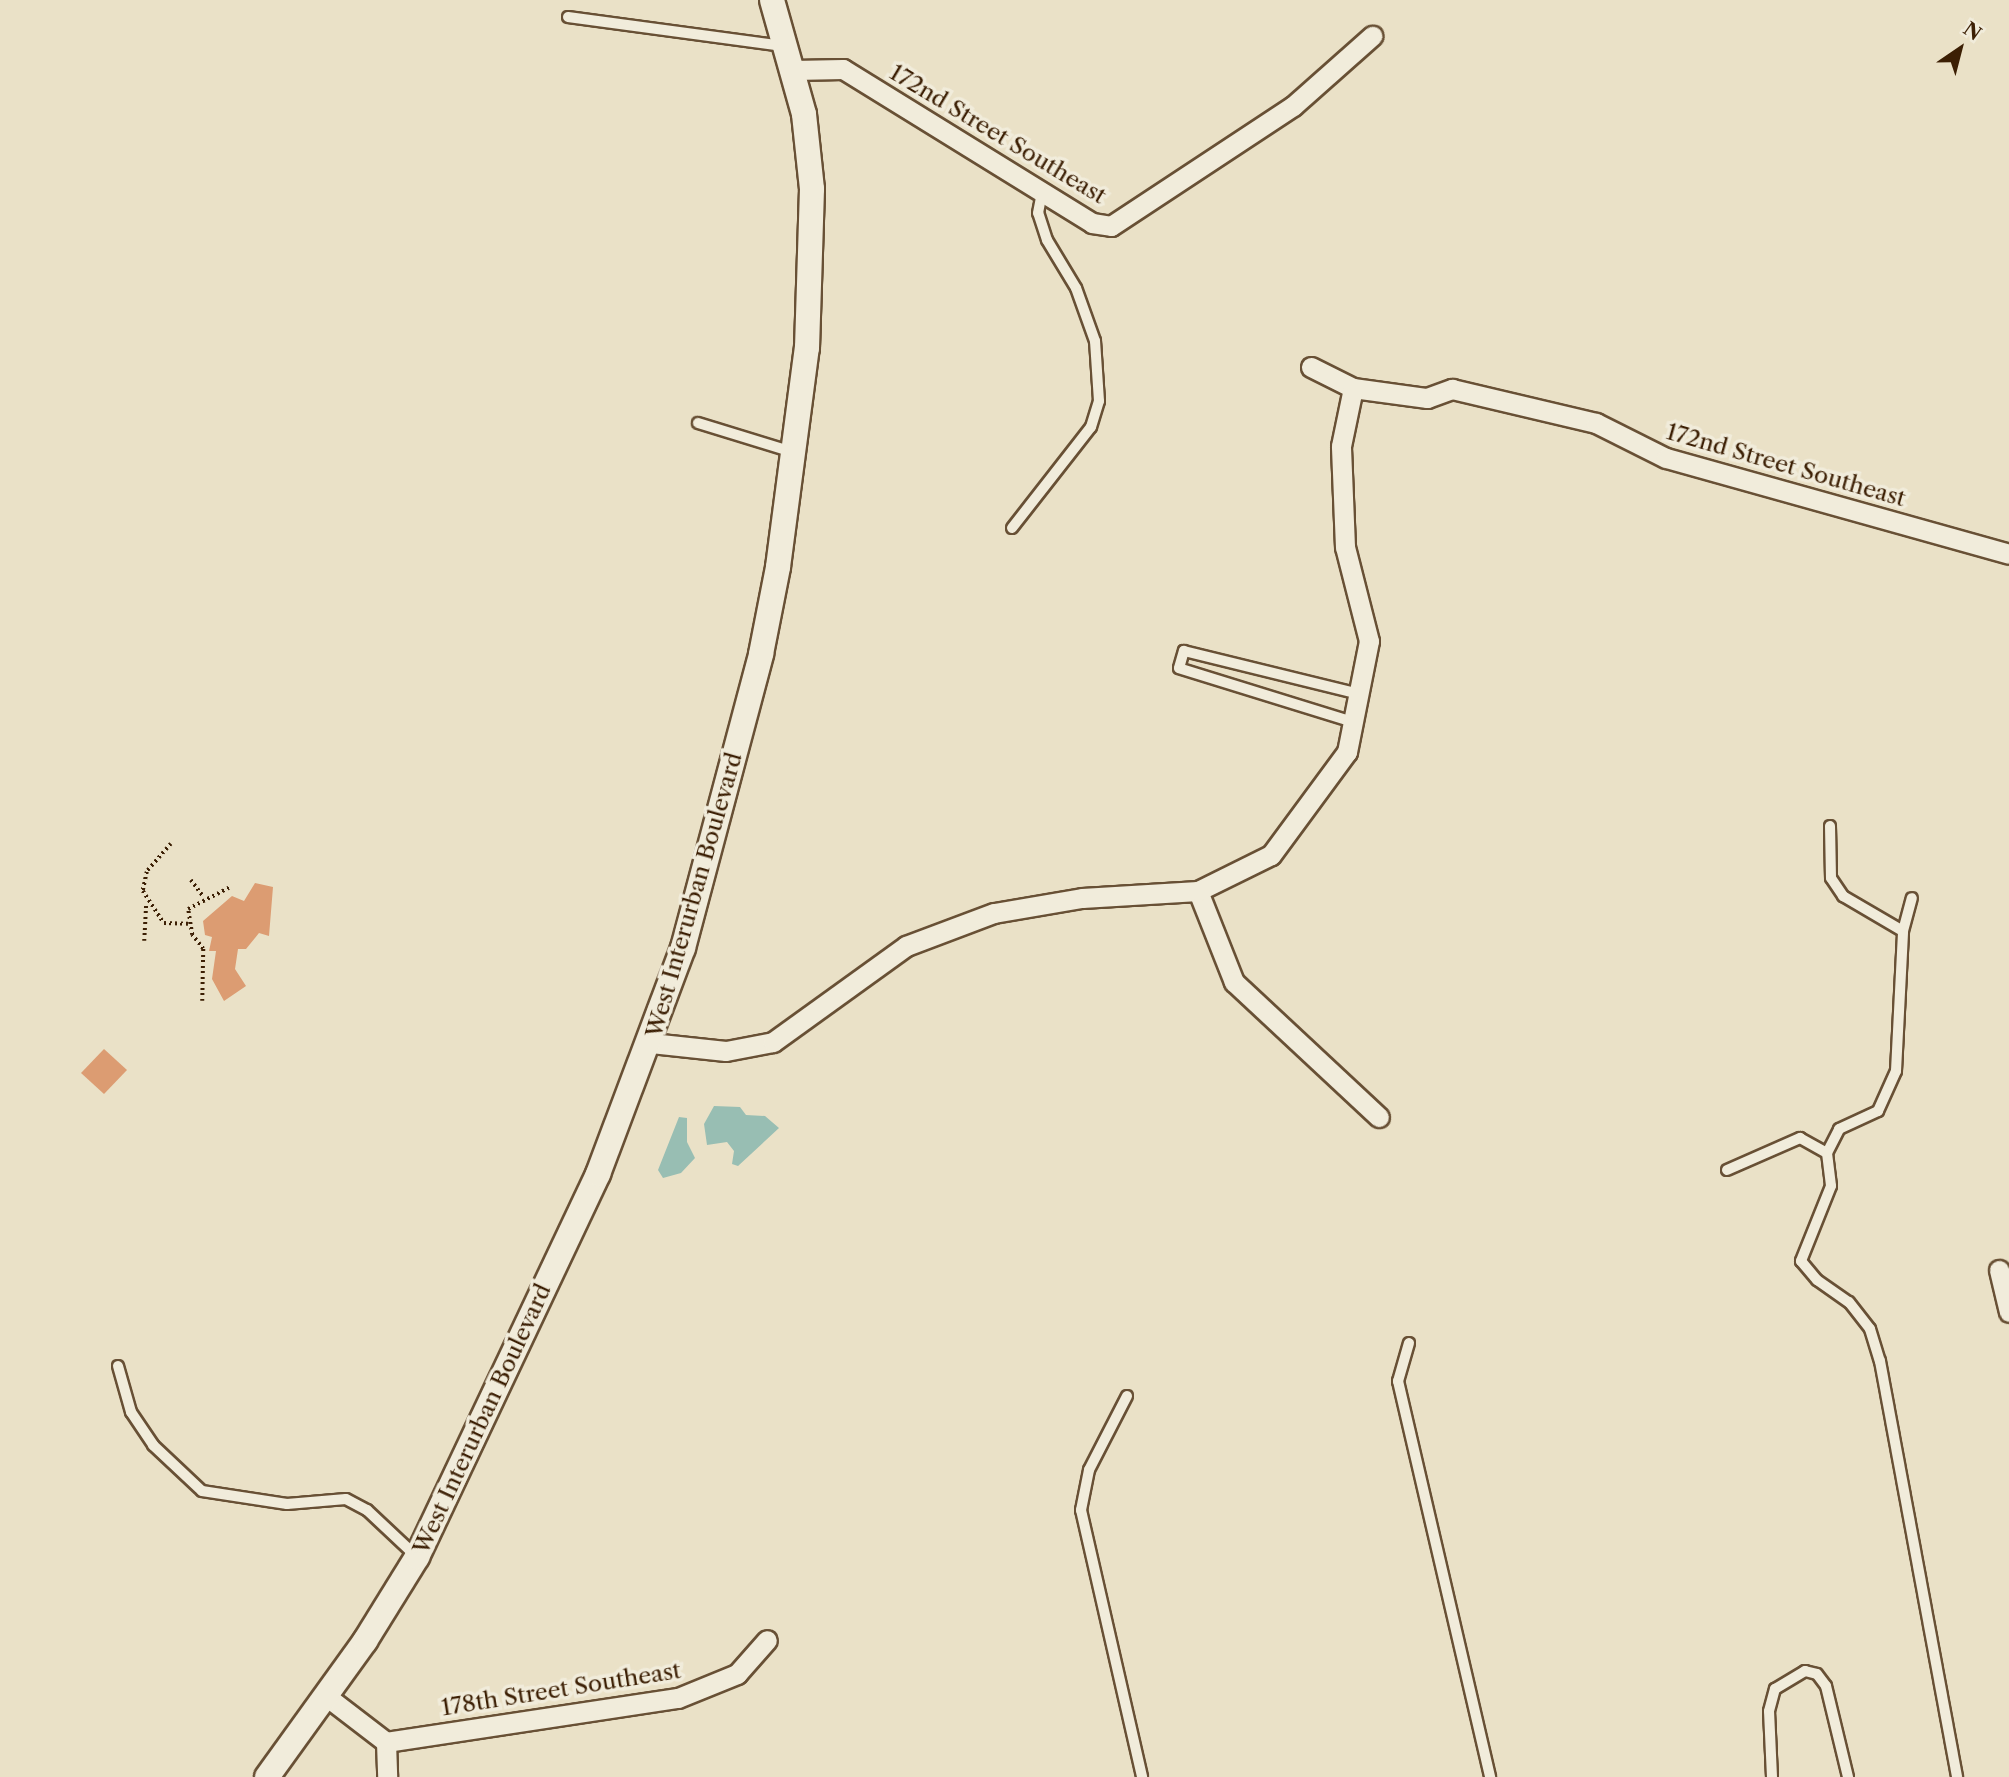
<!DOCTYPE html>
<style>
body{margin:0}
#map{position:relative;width:2009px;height:1777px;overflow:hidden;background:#eae1c7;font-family:"Libre Caslon Text",serif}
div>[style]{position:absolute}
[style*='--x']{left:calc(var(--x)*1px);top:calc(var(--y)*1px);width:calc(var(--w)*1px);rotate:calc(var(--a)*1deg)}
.water>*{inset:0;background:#98beb3}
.building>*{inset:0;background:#dc9c72}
.path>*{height:3.5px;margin-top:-1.75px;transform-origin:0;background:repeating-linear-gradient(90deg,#3c1f04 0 2px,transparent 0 5.5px)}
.roads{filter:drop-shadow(2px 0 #685035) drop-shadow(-2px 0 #685035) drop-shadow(0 2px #685035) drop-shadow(0 -2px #685035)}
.service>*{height:10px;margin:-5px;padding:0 5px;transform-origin:5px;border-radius:5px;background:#f1ecdb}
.minor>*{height:19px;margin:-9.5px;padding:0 9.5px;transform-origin:9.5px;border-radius:9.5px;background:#f1ecdb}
.tertiary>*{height:24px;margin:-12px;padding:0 12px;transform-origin:12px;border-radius:12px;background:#f1ecdb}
span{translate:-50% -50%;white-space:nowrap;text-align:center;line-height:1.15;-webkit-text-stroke:7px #f1ecdb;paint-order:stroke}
.street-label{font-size:23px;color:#3c1f04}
.north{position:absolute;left:1925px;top:14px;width:70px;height:70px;-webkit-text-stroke:5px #f1ecdb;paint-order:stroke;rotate:35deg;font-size:19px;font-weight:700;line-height:28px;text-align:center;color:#3c1f04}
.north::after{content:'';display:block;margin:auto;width:24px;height:32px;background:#3c1f04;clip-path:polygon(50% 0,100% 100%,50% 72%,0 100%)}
</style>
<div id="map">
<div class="water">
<i style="clip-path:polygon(714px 1106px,740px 1107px,746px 1115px,765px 1116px,779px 1128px,738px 1166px,732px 1164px,734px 1151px,727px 1142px,707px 1145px,704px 1124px)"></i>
<i style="clip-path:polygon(679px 1117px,687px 1118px,687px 1142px,695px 1158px,681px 1173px,663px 1178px,658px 1170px)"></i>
</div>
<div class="building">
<i style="clip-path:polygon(255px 883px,273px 887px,269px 936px,259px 933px,246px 949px,238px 949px,235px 969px,246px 986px,224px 1001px,212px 979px,216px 951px,209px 951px,212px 937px,205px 935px,203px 921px,232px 896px,244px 901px)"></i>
<i style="clip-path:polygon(104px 1049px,127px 1070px,104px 1094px,81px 1073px)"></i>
</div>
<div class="path">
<i style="--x:171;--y:844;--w:37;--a:131"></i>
<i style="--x:147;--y:872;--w:19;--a:102"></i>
<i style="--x:143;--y:891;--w:38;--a:57"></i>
<i style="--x:164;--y:923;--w:24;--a:2"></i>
<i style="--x:191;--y:880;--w:21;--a:53"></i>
<i style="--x:144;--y:941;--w:38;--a:-87"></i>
<i style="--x:202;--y:1001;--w:52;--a:-88.9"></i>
<i style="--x:203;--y:949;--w:18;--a:-128"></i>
<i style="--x:192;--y:935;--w:26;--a:-99"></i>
<i style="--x:188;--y:909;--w:47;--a:-27.6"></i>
</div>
<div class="roads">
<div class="service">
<i style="--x:568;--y:17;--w:217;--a:7.7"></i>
<i style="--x:698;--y:423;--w:99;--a:17"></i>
<i style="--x:1012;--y:528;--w:128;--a:-52"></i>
<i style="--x:1091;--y:427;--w:27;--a:-73"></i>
<i style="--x:1099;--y:401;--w:60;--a:-93.8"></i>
<i style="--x:1095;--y:341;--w:56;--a:-109.7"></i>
<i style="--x:1076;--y:288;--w:56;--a:-121.1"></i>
<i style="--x:1047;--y:240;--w:28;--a:-108"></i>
<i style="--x:1038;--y:213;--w:21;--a:-79"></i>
<i style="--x:1353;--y:722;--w:182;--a:-162.8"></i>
<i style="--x:1179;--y:668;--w:18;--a:-74"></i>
<i style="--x:1184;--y:651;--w:180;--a:13.8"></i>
<i style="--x:1830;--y:826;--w:52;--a:88.9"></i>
<i style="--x:1831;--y:878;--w:22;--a:56"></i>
<i style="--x:1843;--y:896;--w:69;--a:30.3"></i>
<i style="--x:1827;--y:1153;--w:27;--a:-63"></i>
<i style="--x:1839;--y:1129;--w:43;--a:-24.8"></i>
<i style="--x:1878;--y:1111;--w:44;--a:-65.8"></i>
<i style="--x:1896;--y:1071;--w:140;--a:-87.1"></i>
<i style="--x:1903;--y:931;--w:34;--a:-75"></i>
<i style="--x:1727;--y:1170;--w:80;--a:-23.7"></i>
<i style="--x:1800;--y:1138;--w:31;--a:29"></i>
<i style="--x:1827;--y:1153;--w:33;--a:83"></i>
<i style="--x:1831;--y:1186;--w:81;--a:111.8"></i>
<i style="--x:1801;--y:1261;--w:25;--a:50"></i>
<i style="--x:1817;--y:1280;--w:39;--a:35"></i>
<i style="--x:1849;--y:1302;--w:34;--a:52"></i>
<i style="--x:1870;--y:1329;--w:34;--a:73"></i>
<i style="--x:1880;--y:1361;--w:423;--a:79.5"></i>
<i style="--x:1409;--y:1343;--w:40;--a:106"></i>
<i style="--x:1398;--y:1381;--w:407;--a:76.9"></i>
<i style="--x:118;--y:1366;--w:48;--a:74.2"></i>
<i style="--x:131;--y:1412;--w:40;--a:56"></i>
<i style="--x:153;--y:1445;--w:67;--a:43.2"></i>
<i style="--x:202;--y:1491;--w:86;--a:8.7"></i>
<i style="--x:287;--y:1504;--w:59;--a:-4.8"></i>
<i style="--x:346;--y:1499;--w:24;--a:28"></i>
<i style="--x:367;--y:1510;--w:69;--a:43.2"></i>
<i style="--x:1127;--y:1396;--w:83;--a:117.2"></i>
<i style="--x:1089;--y:1470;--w:41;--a:101.3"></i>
<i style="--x:1081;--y:1510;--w:274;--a:77.1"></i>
<i style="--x:1772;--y:1777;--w:66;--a:-92.6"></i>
<i style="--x:1769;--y:1711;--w:23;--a:-75"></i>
<i style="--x:1775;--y:1689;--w:35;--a:-31"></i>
<i style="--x:1805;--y:1671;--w:12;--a:14"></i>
<i style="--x:1817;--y:1674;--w:15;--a:53"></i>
<i style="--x:1826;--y:1686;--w:94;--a:76.4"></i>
</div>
<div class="minor">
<i style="--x:793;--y:70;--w:50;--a:-1.1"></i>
<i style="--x:843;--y:69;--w:293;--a:31.7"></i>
<i style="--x:1092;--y:223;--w:19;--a:9"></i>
<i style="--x:1111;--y:226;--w:218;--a:-33.4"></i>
<i style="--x:1293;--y:106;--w:106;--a:-41.5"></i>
<i style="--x:1311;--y:367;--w:47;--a:26.6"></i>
<i style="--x:1353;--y:388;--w:75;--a:7.7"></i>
<i style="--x:1427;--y:398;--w:27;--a:-20"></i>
<i style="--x:1452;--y:389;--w:148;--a:13.3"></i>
<i style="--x:1596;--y:423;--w:78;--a:26.6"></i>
<i style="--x:1666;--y:458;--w:356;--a:15.6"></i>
<i style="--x:1198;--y:891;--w:98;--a:68.4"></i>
<i style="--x:1234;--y:982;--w:198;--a:43"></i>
<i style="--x:651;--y:1043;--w:75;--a:6.1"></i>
<i style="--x:726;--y:1051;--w:48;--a:-10.8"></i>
<i style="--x:773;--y:1042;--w:164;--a:-35.8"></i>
<i style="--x:906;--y:946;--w:94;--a:-20.6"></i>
<i style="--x:994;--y:913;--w:89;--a:-9.7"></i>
<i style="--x:1082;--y:898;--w:116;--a:-3.5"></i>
<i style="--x:1198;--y:891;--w:81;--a:-26.3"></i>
<i style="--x:1271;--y:855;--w:128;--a:-53.6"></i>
<i style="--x:1347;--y:752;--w:113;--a:-78.8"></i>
<i style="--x:1369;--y:641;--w:97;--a:-104.3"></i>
<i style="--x:1345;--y:547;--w:101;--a:-92.3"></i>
<i style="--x:1341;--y:446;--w:59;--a:-78.3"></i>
<i style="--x:1999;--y:1270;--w:43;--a:76.6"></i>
<i style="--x:326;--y:1696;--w:76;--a:37.5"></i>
<i style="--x:386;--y:1742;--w:35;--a:88"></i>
<i style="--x:386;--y:1742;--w:295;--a:-8.6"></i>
<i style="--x:678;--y:1698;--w:64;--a:-22.1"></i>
<i style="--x:737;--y:1674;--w:45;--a:-48.6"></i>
</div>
<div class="tertiary">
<i style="--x:267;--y:1777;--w:168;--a:-54.2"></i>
<i style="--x:365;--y:1641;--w:99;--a:-58.2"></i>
<i style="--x:417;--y:1557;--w:424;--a:-64.7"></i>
<i style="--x:598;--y:1174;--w:241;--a:-69.4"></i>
<i style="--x:683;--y:948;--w:304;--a:-75.1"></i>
<i style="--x:761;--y:654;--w:89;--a:-78.9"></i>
<i style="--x:778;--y:567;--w:221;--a:-82.5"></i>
<i style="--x:807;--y:348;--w:159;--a:-88.2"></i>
<i style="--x:812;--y:189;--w:75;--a:-96.1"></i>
<i style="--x:804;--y:114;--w:118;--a:-105.7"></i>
</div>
</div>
<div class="street-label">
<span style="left:998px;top:134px;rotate:31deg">172nd Street Southeast</span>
<span style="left:1786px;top:465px;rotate:16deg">172nd Street Southeast</span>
<span style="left:694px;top:895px;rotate:-74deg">West Interurban Boulevard</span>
<span style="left:482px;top:1419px;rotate:-65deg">West Interurban Boulevard</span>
<span style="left:561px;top:1689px;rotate:-9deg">178th Street Southeast</span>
</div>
<div class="north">N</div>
</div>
